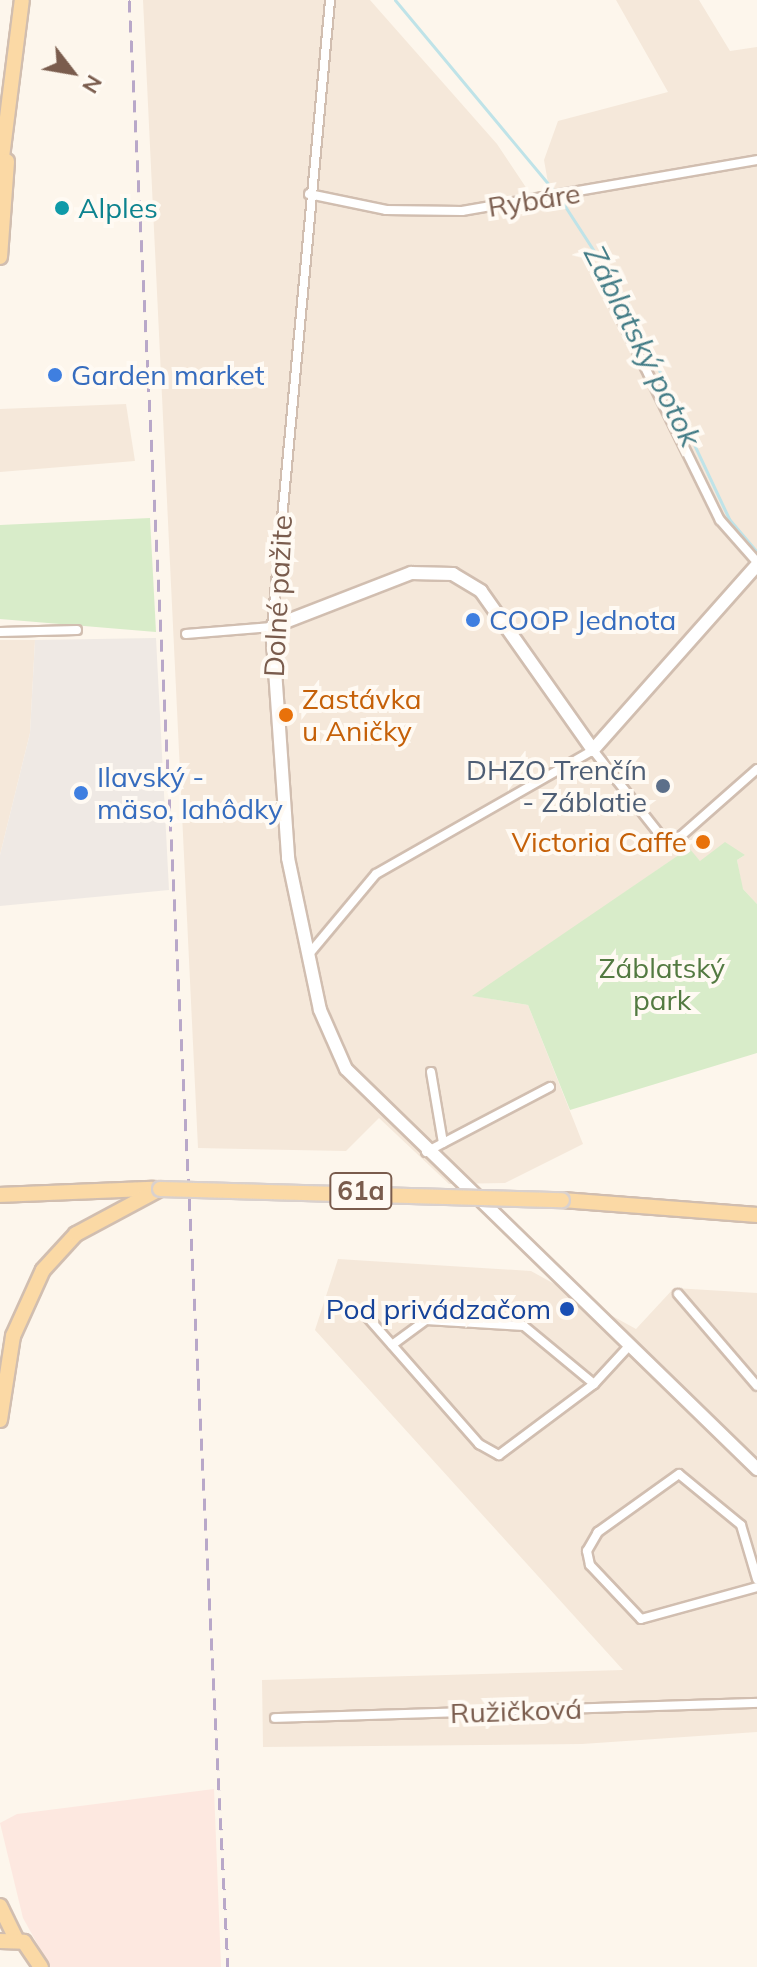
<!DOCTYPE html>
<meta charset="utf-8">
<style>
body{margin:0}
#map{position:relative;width:757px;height:1967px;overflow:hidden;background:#fdf6ec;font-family:Mulish,sans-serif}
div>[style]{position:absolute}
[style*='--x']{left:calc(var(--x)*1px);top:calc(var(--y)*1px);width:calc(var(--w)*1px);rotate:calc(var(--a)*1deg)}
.residential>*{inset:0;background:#f5e8da}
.commercial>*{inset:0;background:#fde8e0}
.industrial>*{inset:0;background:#efe9e4}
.green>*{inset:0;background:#d8ecc9}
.stream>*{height:3px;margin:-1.5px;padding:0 1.5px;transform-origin:1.5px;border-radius:1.5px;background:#bfe3e8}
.roads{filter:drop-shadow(2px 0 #d1beb0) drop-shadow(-2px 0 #d1beb0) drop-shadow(0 2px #d1beb0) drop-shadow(0 -2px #d1beb0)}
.street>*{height:8px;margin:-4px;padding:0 4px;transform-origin:4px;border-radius:4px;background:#fff}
.secondary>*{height:12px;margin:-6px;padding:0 6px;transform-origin:6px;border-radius:6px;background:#fff}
.primary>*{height:14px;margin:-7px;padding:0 7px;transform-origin:7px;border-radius:7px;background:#fbd9a5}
.rail>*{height:3px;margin-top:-1.5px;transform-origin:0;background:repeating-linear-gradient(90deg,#b9a8c9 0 12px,transparent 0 20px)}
.bridges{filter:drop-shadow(2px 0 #dad1cd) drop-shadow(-2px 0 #dad1cd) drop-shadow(0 2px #dad1cd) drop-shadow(0 -2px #dad1cd)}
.primary-bridge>*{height:14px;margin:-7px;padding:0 7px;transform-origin:7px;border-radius:7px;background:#fbd9a5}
.dots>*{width:22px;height:22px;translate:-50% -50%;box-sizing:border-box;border:4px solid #fffaf3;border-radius:50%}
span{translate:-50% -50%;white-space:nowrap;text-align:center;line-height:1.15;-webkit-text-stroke:8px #fffaf3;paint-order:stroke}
.shield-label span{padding:2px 6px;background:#fffaf3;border:2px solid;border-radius:6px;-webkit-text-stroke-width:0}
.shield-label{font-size:26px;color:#7a5c4d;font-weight:700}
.street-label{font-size:28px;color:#7a5c4d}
.culture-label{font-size:28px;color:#0d838f}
.left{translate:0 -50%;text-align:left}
.shop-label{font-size:28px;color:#366cbe}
.food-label{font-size:28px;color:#c56008}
.right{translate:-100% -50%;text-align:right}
.service-label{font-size:28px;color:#4e5e75}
.park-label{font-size:28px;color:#537a41}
.transit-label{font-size:28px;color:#164399}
.water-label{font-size:30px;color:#437c86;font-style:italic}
.north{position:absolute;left:32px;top:32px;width:80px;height:80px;-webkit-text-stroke:6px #fffaf3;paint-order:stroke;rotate:121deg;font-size:22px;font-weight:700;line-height:32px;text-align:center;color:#7a5c4d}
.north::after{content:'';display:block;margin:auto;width:28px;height:36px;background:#7a5c4d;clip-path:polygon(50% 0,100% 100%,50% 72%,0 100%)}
</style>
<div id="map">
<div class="residential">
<i style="clip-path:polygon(143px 0,370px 0,497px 144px,533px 198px,550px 194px,544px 160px,558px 121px,668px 92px,616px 0,699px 0,730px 51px,757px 47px,757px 904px,742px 888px,737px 860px,745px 855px,700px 861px,688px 849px,474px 996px,528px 1005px,583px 1144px,505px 1183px,449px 1184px,379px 1118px,346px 1151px,198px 1148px)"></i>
<i style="clip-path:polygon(126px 404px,135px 461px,0 472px,0 409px)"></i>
<i style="clip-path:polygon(0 640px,35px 640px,30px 733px,0 855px)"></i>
<i style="clip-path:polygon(338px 1259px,531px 1271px,636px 1329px,674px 1288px,757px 1293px,757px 1732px,582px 1744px,263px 1747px,262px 1680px,623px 1670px,315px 1330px)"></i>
</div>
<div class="commercial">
<i style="clip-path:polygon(214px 1789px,221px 1967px,50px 1967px,23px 1918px,0 1823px,17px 1814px)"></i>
</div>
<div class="industrial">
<i style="clip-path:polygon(156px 638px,169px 890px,0 906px,0 855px,30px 733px,35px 640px)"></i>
</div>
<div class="green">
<i style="clip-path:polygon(150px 518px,156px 632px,0 619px,0 525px)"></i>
<i style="clip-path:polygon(725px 842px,745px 855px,737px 860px,743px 889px,757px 904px,757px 1053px,570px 1110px,528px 1005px,472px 996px,689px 848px,700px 861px)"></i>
</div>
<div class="stream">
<i style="--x:395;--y:0;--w:249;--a:50.2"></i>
<i style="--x:559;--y:197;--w:125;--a:57.1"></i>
<i style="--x:627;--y:302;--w:240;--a:64.8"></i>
<i style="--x:729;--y:519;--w:43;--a:49.7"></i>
</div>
<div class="roads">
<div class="street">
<i style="--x:309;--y:194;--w:79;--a:11.7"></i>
<i style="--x:386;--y:210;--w:76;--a:0.8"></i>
<i style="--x:462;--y:211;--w:299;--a:-9.8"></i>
<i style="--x:612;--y:300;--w:245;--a:63.9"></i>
<i style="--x:720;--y:520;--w:56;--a:48.6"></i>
<i style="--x:0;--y:632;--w:77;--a:-1.5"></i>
<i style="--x:186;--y:634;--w:86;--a:-4.7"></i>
<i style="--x:272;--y:627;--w:630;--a:-84.71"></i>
<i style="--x:309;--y:954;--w:104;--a:-50.1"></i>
<i style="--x:376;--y:874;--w:250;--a:-29.7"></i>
<i style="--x:593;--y:750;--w:115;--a:51.7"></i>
<i style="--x:664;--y:840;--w:17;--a:-13"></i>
<i style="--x:681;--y:836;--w:101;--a:-41.4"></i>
<i style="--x:431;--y:1072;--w:72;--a:80.4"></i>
<i style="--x:426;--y:1152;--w:140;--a:-27.7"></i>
<i style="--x:678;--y:1294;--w:121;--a:49.3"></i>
<i style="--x:363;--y:1312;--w:176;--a:48.7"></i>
<i style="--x:479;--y:1444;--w:23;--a:29"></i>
<i style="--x:499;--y:1455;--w:119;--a:-36.8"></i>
<i style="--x:594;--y:1384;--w:50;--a:-47.4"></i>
<i style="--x:392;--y:1345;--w:42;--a:-36.3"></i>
<i style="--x:426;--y:1320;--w:98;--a:3.5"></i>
<i style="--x:524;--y:1326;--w:91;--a:39.6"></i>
<i style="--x:757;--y:1579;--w:56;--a:-106.5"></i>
<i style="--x:741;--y:1525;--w:80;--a:-140.6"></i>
<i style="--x:679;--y:1474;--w:100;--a:144.4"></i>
<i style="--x:598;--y:1532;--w:22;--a:120"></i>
<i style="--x:587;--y:1551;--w:14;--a:78"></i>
<i style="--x:590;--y:1565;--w:74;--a:46.6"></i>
<i style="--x:641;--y:1619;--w:120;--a:-15.4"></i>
<i style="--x:275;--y:1718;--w:482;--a:-1.8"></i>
</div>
<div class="secondary">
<i style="--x:757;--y:565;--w:247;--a:131.6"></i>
<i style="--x:593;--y:750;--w:194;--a:-125.2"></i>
<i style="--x:481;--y:591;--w:33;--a:-149"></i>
<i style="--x:453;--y:574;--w:42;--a:-178.6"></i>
<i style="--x:411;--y:573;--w:149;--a:158.8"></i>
<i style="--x:272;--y:627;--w:232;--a:86"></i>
<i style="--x:288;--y:858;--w:155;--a:78.1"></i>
<i style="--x:320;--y:1010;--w:64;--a:66.2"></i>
<i style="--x:346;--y:1069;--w:574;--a:44.22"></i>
</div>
<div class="primary">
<i style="--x:0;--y:173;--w:174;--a:-82.8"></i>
<i style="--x:0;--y:257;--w:96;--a:-85.8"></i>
<i style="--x:0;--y:1195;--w:152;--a:-2.3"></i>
<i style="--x:562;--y:1200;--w:196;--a:4.4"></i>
<i style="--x:0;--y:1420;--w:85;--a:-81.2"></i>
<i style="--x:13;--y:1336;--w:72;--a:-65.6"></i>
<i style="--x:43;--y:1270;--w:49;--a:-47.5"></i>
<i style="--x:76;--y:1234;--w:95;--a:-28.2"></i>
<i style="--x:0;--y:1906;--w:37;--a:64"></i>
<i style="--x:0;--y:1941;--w:24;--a:2"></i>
<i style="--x:24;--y:1942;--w:30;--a:56"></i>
</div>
</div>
<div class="rail">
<i style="--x:129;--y:0;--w:1969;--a:87.12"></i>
</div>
<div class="bridges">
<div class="primary-bridge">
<i style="--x:160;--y:1189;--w:402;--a:1.6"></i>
</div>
</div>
<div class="dots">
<i style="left:62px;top:208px;background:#0f9aa8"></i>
<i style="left:55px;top:375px;background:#3f7fe0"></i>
<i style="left:473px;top:620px;background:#3f7fe0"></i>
<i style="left:286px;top:715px;background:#e8710a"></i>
<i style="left:663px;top:786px;background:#5c6f8a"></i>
<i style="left:81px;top:793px;background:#3f7fe0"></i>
<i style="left:703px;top:842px;background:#e8710a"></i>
<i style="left:567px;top:1309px;background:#1a4fb4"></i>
</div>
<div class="shield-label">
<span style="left:361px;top:1191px">61a</span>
</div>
<div class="street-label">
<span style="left:534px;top:200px;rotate:-9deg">Rybáre</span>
<span style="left:278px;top:596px;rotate:-87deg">Dolné pažite</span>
<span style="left:516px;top:1711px;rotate:-2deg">Ružičková</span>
</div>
<div class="culture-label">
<span class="left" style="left:78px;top:208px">Alples</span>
</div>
<div class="shop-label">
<span class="left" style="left:71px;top:375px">Garden market</span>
<span class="left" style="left:489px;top:620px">COOP Jednota</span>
<span class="left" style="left:97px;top:793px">Ilavský -<br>mäso, lahôdky</span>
</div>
<div class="food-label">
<span class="left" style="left:302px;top:715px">Zastávka<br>u Aničky</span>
<span class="right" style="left:687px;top:842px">Victoria Caffe</span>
</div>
<div class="service-label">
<span class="right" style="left:647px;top:786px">DHZO Trenčín<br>- Záblatie</span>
</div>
<div class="park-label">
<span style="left:662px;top:984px">Záblatský<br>park</span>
</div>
<div class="transit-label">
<span class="right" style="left:551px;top:1309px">Pod privádzačom</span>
</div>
<div class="water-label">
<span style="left:643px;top:346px;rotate:63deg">Záblatský potok</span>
</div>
<div class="north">N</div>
</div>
